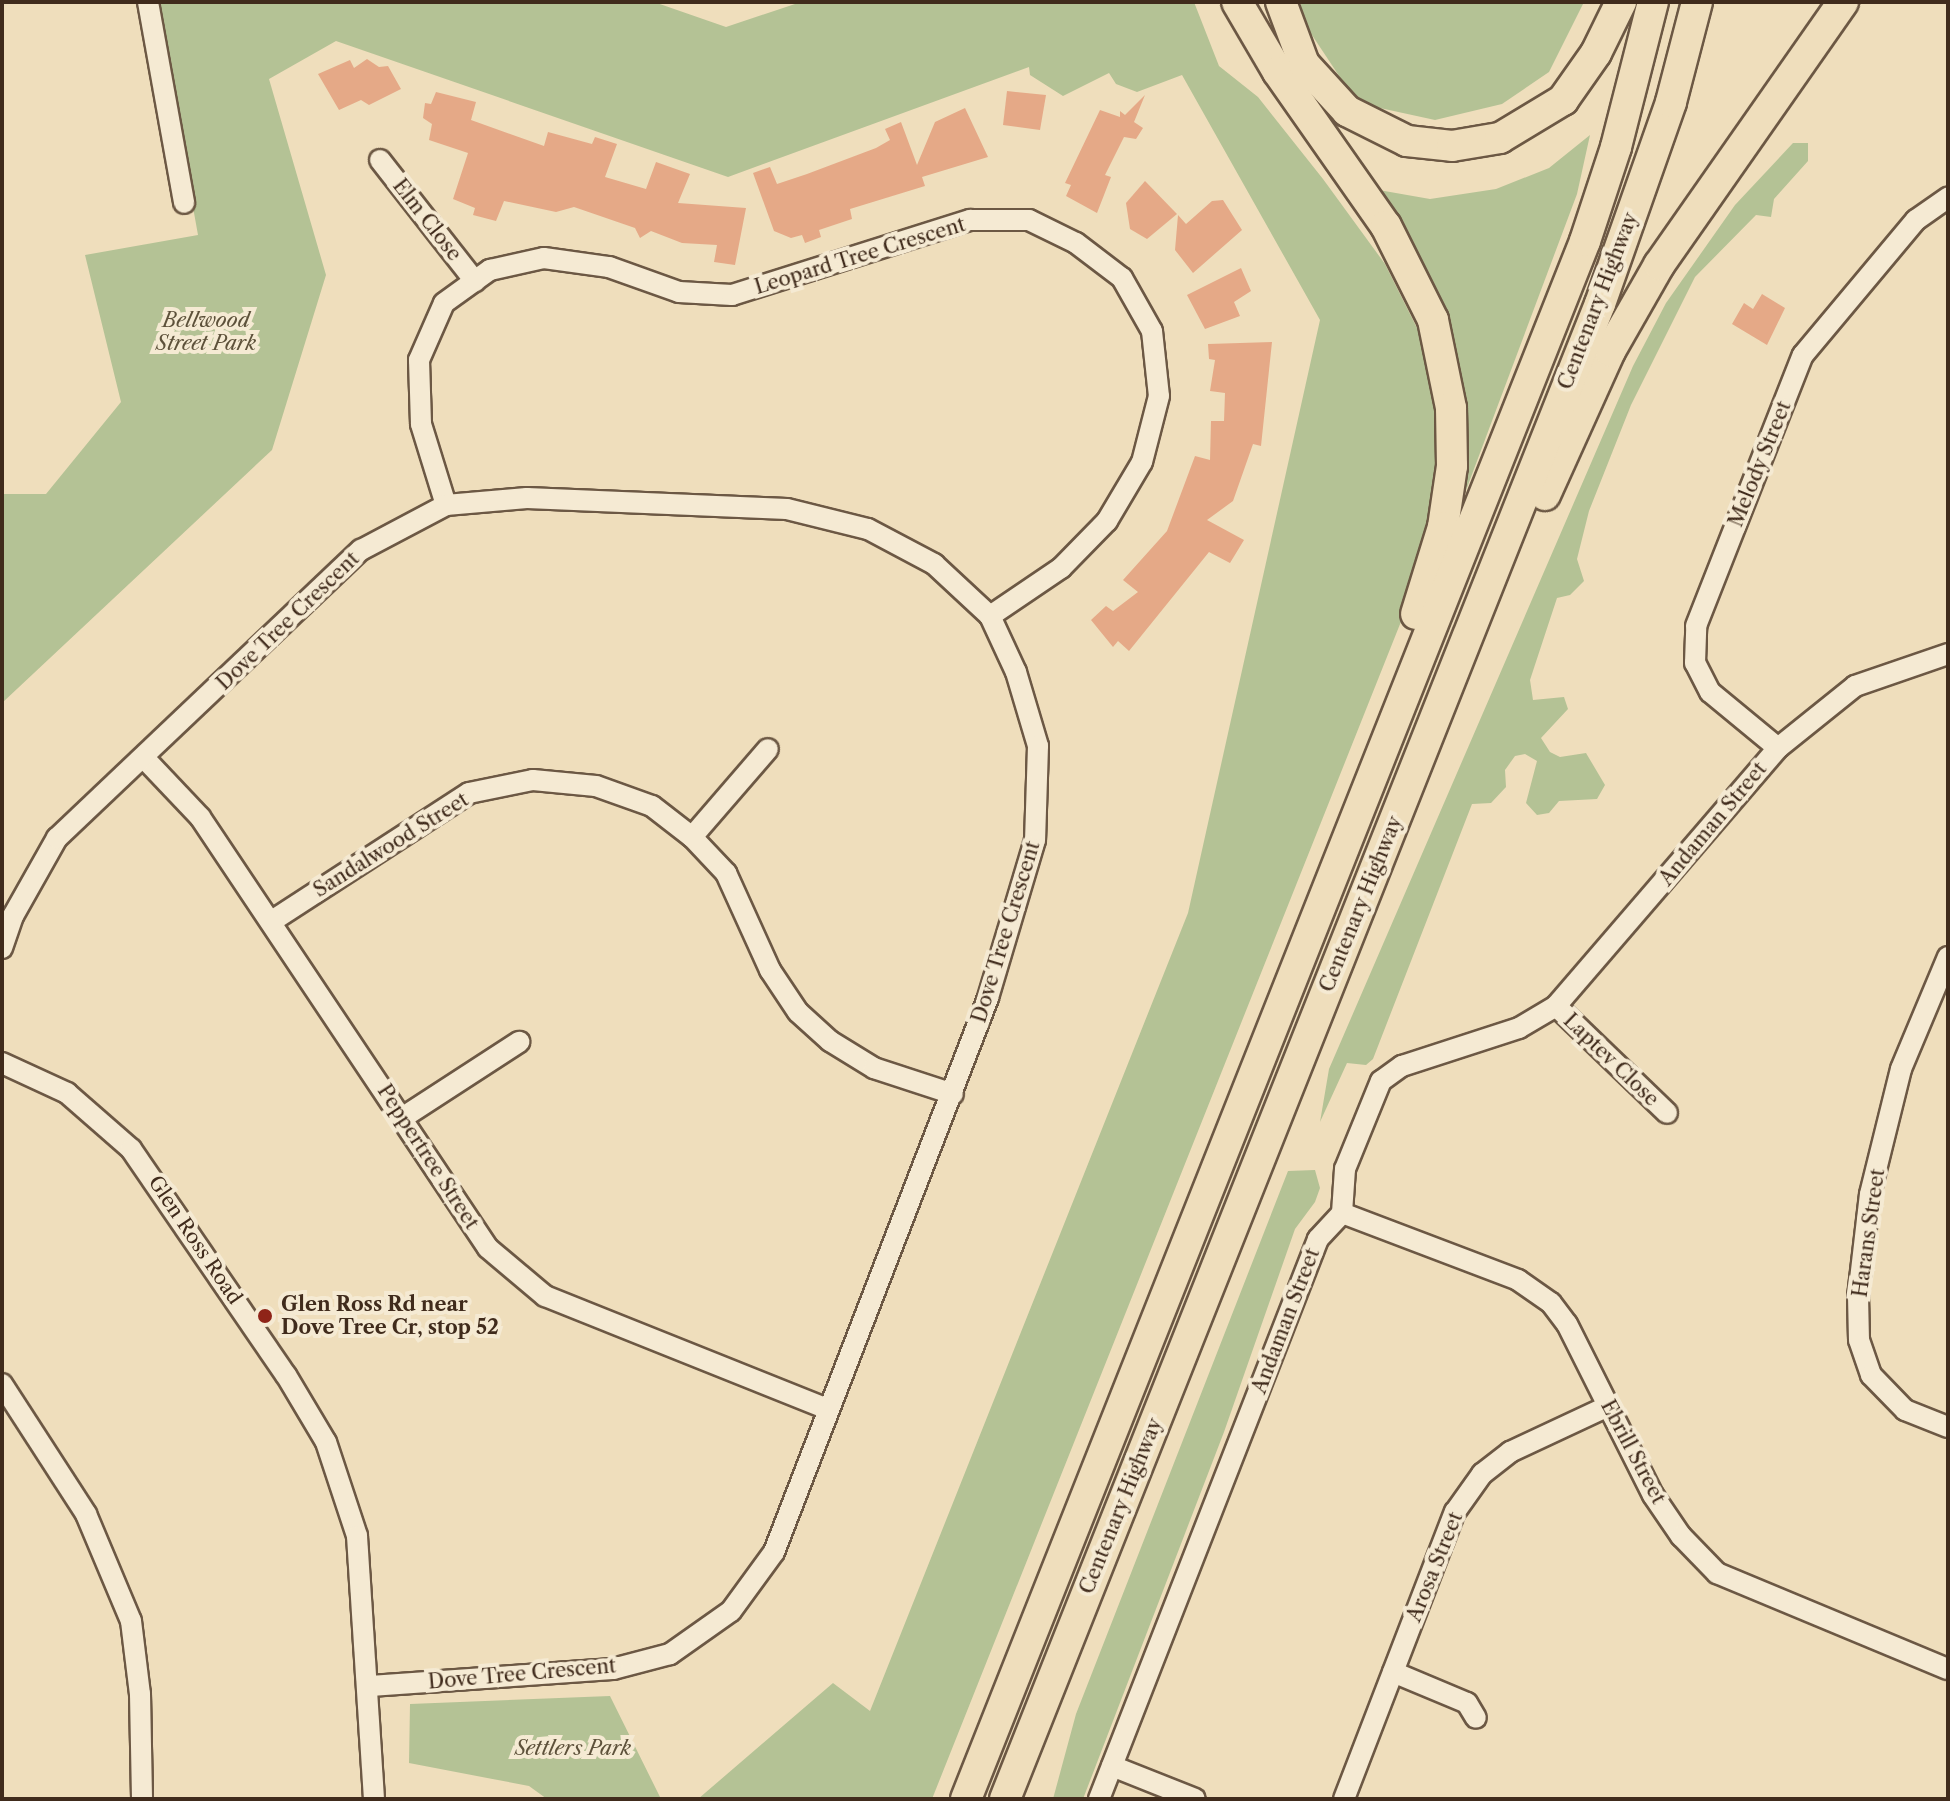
<!DOCTYPE html>
<style>
body{margin:0}
#map{position:relative;width:1950px;height:1801px;overflow:hidden;background:#efdebc;font-family:"Libre Caslon Text",serif}
div>[style]{position:absolute}
[style*='--x']{left:calc(var(--x)*1px);top:calc(var(--y)*1px);width:calc(var(--w)*1px);rotate:calc(var(--a)*1deg)}
.green>*{inset:0;background:#b4c295}
.building>*{inset:0;background:#e5a987}
.roads{filter:drop-shadow(2px 0 #6c5844) drop-shadow(-2px 0 #6c5844) drop-shadow(0 2px #6c5844) drop-shadow(0 -2px #6c5844)}
.minor>*{height:20px;margin:-10px;padding:0 10px;transform-origin:10px;border-radius:10px;background:#f5ead3}
.highway>*{height:30px;margin:-15px;padding:0 15px;transform-origin:15px;border-radius:15px;background:#efdebc}
.dots>*{width:22px;height:22px;translate:-50% -50%;box-sizing:border-box;border:4px solid #f5ead3;border-radius:50%}
span{translate:-50% -50%;white-space:nowrap;text-align:center;line-height:1.15;-webkit-text-stroke:8px #f5ead3;paint-order:stroke}
.street-label{font-size:20px;color:#402b1c}
.park-label{font-size:20px;color:#5d513a;font-style:italic}
.poi-label{font-size:20px;color:#402b1c;font-weight:700}
.left{translate:0 -50%;text-align:left}
.frame{position:absolute;inset:0;border:4px solid #402b1c;pointer-events:none}
</style>
<div id="map">
<div class="green">
<i style="clip-path:polygon(156px 2px,654px 2px,726px 27px,801px 2px,1194px 2px,1219px 66px,1258px 97px,1323px 179px,1385px 264px,1432px 358px,1443px 442px,1437px 516px,1414px 589px,932px 1799px,698px 1799px,833px 1683px,870px 1711px,1188px 913px,1320px 320px,1182px 75px,1137px 92px,1116px 84px,1109px 73px,1063px 96px,1030px 75px,1029px 67px,728px 177px,336px 41px,269px 79px,326px 275px,272px 450px,2px 703px,2px 494px,46px 494px,121px 402px,85px 255px,198px 235px)"></i>
<i style="clip-path:polygon(1300px 2px,1584px 2px,1549px 72px,1502px 104px,1435px 120px,1357px 103px,1306px 26px)"></i>
<i style="clip-path:polygon(1590px 135px,1577px 194px,1459px 509px,1464px 404px,1440px 298px,1373px 189px,1430px 199px,1496px 189px,1549px 168px)"></i>
<i style="clip-path:polygon(1793px 143px,1808px 143px,1808px 161px,1774px 199px,1771px 217px,1756px 215px,1695px 277px,1631px 405px,1589px 511px,1577px 559px,1584px 581px,1570px 595px,1557px 598px,1530px 680px,1533px 700px,1564px 697px,1568px 709px,1541px 738px,1550px 752px,1560px 757px,1586px 753px,1605px 785px,1597px 799px,1559px 801px,1549px 813px,1537px 815px,1526px 803px,1537px 761px,1525px 754px,1515px 756px,1505px 770px,1506px 787px,1491px 803px,1472px 804px,1373px 1059px,1366px 1065px,1347px 1063px,1320px 1122px,1329px 1069px,1633px 366px,1666px 303px,1735px 205px)"></i>
<i style="clip-path:polygon(1315px 1170px,1320px 1188px,1315px 1202px,1295px 1229px,1224px 1432px,1083px 1799px,1053px 1799px,1076px 1714px,1288px 1171px)"></i>
<i style="clip-path:polygon(610px 1696px,661px 1799px,547px 1799px,529px 1786px,409px 1763px,410px 1704px)"></i>
</div>
<div class="building">
<i style="clip-path:polygon(367px 59px,379px 67px,388px 66px,401px 89px,369px 105px,361px 100px,339px 110px,318px 74px,350px 60px,354px 68px)"></i>
<i style="clip-path:polygon(1007px 91px,1046px 95px,1040px 130px,1003px 125px)"></i>
<i style="clip-path:polygon(436px 92px,476px 102px,471px 120px,544px 146px,548px 132px,592px 144px,595px 137px,617px 144px,605px 177px,646px 189px,656px 162px,690px 174px,678px 203px,746px 208px,735px 265px,714px 262px,717px 245px,682px 243px,651px 231px,640px 238px,635px 228px,574px 207px,556px 212px,504px 201px,496px 221px,473px 215px,475px 208px,453px 199px,468px 153px,429px 140px,432px 124px,423px 118px,425px 103px,431px 104px)"></i>
<i style="clip-path:polygon(1145px 95px,1134px 122px,1143px 128px,1136px 139px,1124px 137px,1105px 175px,1111px 177px,1097px 213px,1066px 196px,1071px 185px,1065px 183px,1100px 110px,1120px 117px,1120px 111px,1125px 115px)"></i>
<i style="clip-path:polygon(965px 108px,988px 157px,922px 177px,925px 186px,850px 209px,852px 219px,819px 230px,821px 237px,805px 243px,802px 235px,791px 238px,774px 231px,753px 173px,770px 167px,777px 184px,807px 174px,876px 148px,890px 140px,885px 129px,901px 122px,917px 165px,935px 122px)"></i>
<i style="clip-path:polygon(1145px 181px,1177px 214px,1147px 239px,1130px 229px,1126px 203px)"></i>
<i style="clip-path:polygon(1223px 200px,1242px 230px,1193px 273px,1175px 250px,1178px 215px,1186px 224px,1212px 201px)"></i>
<i style="clip-path:polygon(1241px 268px,1251px 291px,1234px 302px,1240px 316px,1205px 329px,1187px 295px)"></i>
<i style="clip-path:polygon(1762px 294px,1785px 308px,1767px 345px,1732px 324px,1744px 303px,1753px 309px)"></i>
<i style="clip-path:polygon(1272px 342px,1261px 446px,1253px 444px,1233px 501px,1207px 520px,1244px 540px,1230px 563px,1209px 552px,1129px 651px,1118px 641px,1113px 647px,1091px 620px,1106px 606px,1113px 611px,1138px 592px,1123px 580px,1167px 531px,1195px 456px,1210px 460px,1211px 421px,1224px 421px,1225px 393px,1210px 391px,1215px 360px,1209px 359px,1208px 344px)"></i>
</div>
<div class="roads">
<div class="minor">
<i style="--x:148;--y:2;--w:204;--a:79.8"></i>
<i style="--x:380;--y:160;--w:154;--a:51.9"></i>
<i style="--x:446;--y:505;--w:85;--a:-107.2"></i>
<i style="--x:421;--y:424;--w:64;--a:-91.8"></i>
<i style="--x:419;--y:360;--w:62;--a:-66.3"></i>
<i style="--x:444;--y:303;--w:57;--a:-35.7"></i>
<i style="--x:490;--y:270;--w:55;--a:-12.5"></i>
<i style="--x:544;--y:258;--w:66;--a:7.9"></i>
<i style="--x:609;--y:267;--w:74;--a:19.7"></i>
<i style="--x:679;--y:292;--w:53;--a:3.2"></i>
<i style="--x:732;--y:295;--w:250;--a:-17.5"></i>
<i style="--x:970;--y:220;--w:59;--a:0"></i>
<i style="--x:1029;--y:220;--w:52;--a:26.1"></i>
<i style="--x:1076;--y:243;--w:58;--a:37.3"></i>
<i style="--x:1122;--y:278;--w:61;--a:60.5"></i>
<i style="--x:1152;--y:331;--w:65;--a:83.9"></i>
<i style="--x:1159;--y:396;--w:68;--a:104.4"></i>
<i style="--x:1142;--y:462;--w:69;--a:120.7"></i>
<i style="--x:1107;--y:521;--w:66;--a:134.4"></i>
<i style="--x:1061;--y:568;--w:86;--a:145.9"></i>
<i style="--x:1778;--y:748;--w:88;--a:-140.5"></i>
<i style="--x:1710;--y:692;--w:33;--a:-117"></i>
<i style="--x:1695;--y:663;--w:37;--a:-88"></i>
<i style="--x:1696;--y:626;--w:291;--a:-68.5"></i>
<i style="--x:1803;--y:355;--w:176;--a:-50.1"></i>
<i style="--x:1916;--y:220;--w:39;--a:-35"></i>
<i style="--x:145;--y:759;--w:80;--a:46.5"></i>
<i style="--x:200;--y:817;--w:518;--a:56.25"></i>
<i style="--x:488;--y:1248;--w:75;--a:40.1"></i>
<i style="--x:545;--y:1296;--w:305;--a:21.8"></i>
<i style="--x:692;--y:837;--w:116;--a:-49.2"></i>
<i style="--x:272;--y:921;--w:235;--a:-33"></i>
<i style="--x:469;--y:793;--w:65;--a:-11.5"></i>
<i style="--x:533;--y:780;--w:63;--a:5.4"></i>
<i style="--x:596;--y:786;--w:59;--a:19.7"></i>
<i style="--x:652;--y:806;--w:51;--a:37.8"></i>
<i style="--x:692;--y:837;--w:50;--a:46.6"></i>
<i style="--x:726;--y:873;--w:107;--a:65.6"></i>
<i style="--x:770;--y:970;--w:50;--a:56.3"></i>
<i style="--x:798;--y:1012;--w:43;--a:42.2"></i>
<i style="--x:830;--y:1041;--w:52;--a:31.5"></i>
<i style="--x:874;--y:1068;--w:83;--a:18.2"></i>
<i style="--x:2;--y:948;--w:34;--a:-71"></i>
<i style="--x:13;--y:916;--w:90;--a:-60.6"></i>
<i style="--x:57;--y:838;--w:419;--a:-43.5"></i>
<i style="--x:361;--y:550;--w:96;--a:-27.9"></i>
<i style="--x:446;--y:505;--w:81;--a:-4.9"></i>
<i style="--x:527;--y:498;--w:260;--a:2.4"></i>
<i style="--x:787;--y:509;--w:83;--a:13.9"></i>
<i style="--x:868;--y:529;--w:75;--a:27.9"></i>
<i style="--x:934;--y:564;--w:76;--a:42.9"></i>
<i style="--x:990;--y:616;--w:62;--a:65.1"></i>
<i style="--x:1016;--y:672;--w:77;--a:73.4"></i>
<i style="--x:1038;--y:746;--w:94;--a:91.8"></i>
<i style="--x:1035;--y:840;--w:165;--a:106.6"></i>
<i style="--x:988;--y:998;--w:594;--a:111.12"></i>
<i style="--x:774;--y:1552;--w:73;--a:126.1"></i>
<i style="--x:731;--y:1611;--w:75;--a:144.8"></i>
<i style="--x:670;--y:1654;--w:59;--a:165.3"></i>
<i style="--x:613;--y:1669;--w:244;--a:176"></i>
<i style="--x:1948;--y:957;--w:121;--a:112.8"></i>
<i style="--x:1901;--y:1069;--w:129;--a:103.9"></i>
<i style="--x:1870;--y:1194;--w:103;--a:96.7"></i>
<i style="--x:1858;--y:1296;--w:44;--a:88.7"></i>
<i style="--x:1859;--y:1340;--w:37;--a:71"></i>
<i style="--x:1871;--y:1375;--w:49;--a:45.8"></i>
<i style="--x:1905;--y:1410;--w:46;--a:21.6"></i>
<i style="--x:1556;--y:1006;--w:154;--a:43.9"></i>
<i style="--x:2;--y:1063;--w:72;--a:24.8"></i>
<i style="--x:67;--y:1093;--w:85;--a:41.2"></i>
<i style="--x:131;--y:1149;--w:274;--a:55.6"></i>
<i style="--x:286;--y:1375;--w:78;--a:59.2"></i>
<i style="--x:326;--y:1442;--w:99;--a:71.7"></i>
<i style="--x:357;--y:1536;--w:264;--a:86.3"></i>
<i style="--x:402;--y:1118;--w:140;--a:-33"></i>
<i style="--x:1342;--y:1213;--w:188;--a:20.8"></i>
<i style="--x:1518;--y:1280;--w:40;--a:34.9"></i>
<i style="--x:1551;--y:1303;--w:26;--a:53"></i>
<i style="--x:1567;--y:1324;--w:191;--a:63.3"></i>
<i style="--x:1653;--y:1495;--w:50;--a:55.7"></i>
<i style="--x:1681;--y:1536;--w:52;--a:45.8"></i>
<i style="--x:1717;--y:1573;--w:250;--a:22.6"></i>
<i style="--x:2;--y:1384;--w:155;--a:57.1"></i>
<i style="--x:86;--y:1514;--w:116;--a:67.2"></i>
<i style="--x:131;--y:1621;--w:74;--a:83"></i>
<i style="--x:140;--y:1694;--w:105;--a:88.9"></i>
<i style="--x:1393;--y:1672;--w:80;--a:22.7"></i>
<i style="--x:1467;--y:1703;--w:17;--a:59"></i>
<i style="--x:1112;--y:1766;--w:89;--a:21.7"></i>
<i style="--x:1099;--y:1799;--w:601;--a:-68.64"></i>
<i style="--x:1318;--y:1239;--w:35;--a:-47"></i>
<i style="--x:1342;--y:1213;--w:44;--a:-86.1"></i>
<i style="--x:1345;--y:1169;--w:95;--a:-67.8"></i>
<i style="--x:1381;--y:1081;--w:26;--a:-36"></i>
<i style="--x:1402;--y:1066;--w:123;--a:-18"></i>
<i style="--x:1519;--y:1028;--w:43;--a:-30.7"></i>
<i style="--x:1556;--y:1006;--w:340;--a:-49.3"></i>
<i style="--x:1778;--y:748;--w:99;--a:-38.8"></i>
<i style="--x:1855;--y:686;--w:98;--a:-19"></i>
<i style="--x:1344;--y:1799;--w:308;--a:-68.9"></i>
<i style="--x:1455;--y:1512;--w:47;--a:-54.6"></i>
<i style="--x:1482;--y:1474;--w:36;--a:-38"></i>
<i style="--x:1510;--y:1452;--w:108;--a:-25.1"></i>
</div>
<div class="highway">
<i style="--x:1237;--y:2;--w:81;--a:59.6"></i>
<i style="--x:1278;--y:72;--w:188;--a:55"></i>
<i style="--x:1386;--y:226;--w:105;--a:63.4"></i>
<i style="--x:1433;--y:320;--w:90;--a:78.4"></i>
<i style="--x:1451;--y:408;--w:58;--a:89"></i>
<i style="--x:1452;--y:466;--w:62;--a:98.4"></i>
<i style="--x:1443;--y:527;--w:91;--a:107.2"></i>
<i style="--x:1281;--y:2;--w:66;--a:69.6"></i>
<i style="--x:1304;--y:64;--w:64;--a:47.5"></i>
<i style="--x:1347;--y:111;--w:67;--a:26.6"></i>
<i style="--x:1407;--y:141;--w:45;--a:6.3"></i>
<i style="--x:1452;--y:146;--w:49;--a:-9.5"></i>
<i style="--x:1500;--y:138;--w:74;--a:-31.1"></i>
<i style="--x:1563;--y:100;--w:57;--a:-54.9"></i>
<i style="--x:1596;--y:53;--w:57;--a:-63.9"></i>
<i style="--x:1545;--y:495;--w:158;--a:-65.7"></i>
<i style="--x:1610;--y:351;--w:99;--a:-60.3"></i>
<i style="--x:1659;--y:265;--w:321;--a:-55"></i>
<i style="--x:966;--y:1799;--w:1676;--a:-68.33"></i>
<i style="--x:1585;--y:241;--w:99;--a:-71.7"></i>
<i style="--x:1616;--y:147;--w:150;--a:-75.7"></i>
<i style="--x:1005;--y:1799;--w:1609;--a:-68.3"></i>
<i style="--x:1600;--y:304;--w:214;--a:-70.6"></i>
<i style="--x:1671;--y:102;--w:103;--a:-75.4"></i>
</div>
</div>
<div class="dots">
<i style="left:265px;top:1316px;background:#8f2418"></i>
</div>
<div class="street-label">
<span style="left:427px;top:220px;rotate:52deg">Elm Close</span>
<span style="left:860px;top:256px;rotate:-17deg">Leopard Tree Crescent</span>
<span style="left:1598px;top:301px;rotate:-69deg">Centenary Highway</span>
<span style="left:1760px;top:464px;rotate:-68deg">Melody Street</span>
<span style="left:288px;top:621px;rotate:-44deg">Dove Tree Crescent</span>
<span style="left:1713px;top:824px;rotate:-50deg">Andaman Street</span>
<span style="left:391px;top:845px;rotate:-32deg">Sandalwood Street</span>
<span style="left:1361px;top:904px;rotate:-68deg">Centenary Highway</span>
<span style="left:1006px;top:932px;rotate:-73deg">Dove Tree Crescent</span>
<span style="left:1611px;top:1060px;rotate:44deg">Laptev Close</span>
<span style="left:428px;top:1157px;rotate:57deg">Peppertree Street</span>
<span style="left:1869px;top:1233px;rotate:-82deg">Harans Street</span>
<span style="left:195px;top:1240px;rotate:56deg">Glen Ross Road</span>
<span style="left:1286px;top:1321px;rotate:-69deg">Andaman Street</span>
<span style="left:1633px;top:1452px;rotate:62deg">Ebrill Street</span>
<span style="left:1121px;top:1506px;rotate:-68deg">Centenary Highway</span>
<span style="left:1435px;top:1567px;rotate:-68deg">Arosa Street</span>
<span style="left:522px;top:1674px;rotate:-5deg">Dove Tree Crescent</span>
</div>
<div class="park-label">
<span style="left:206px;top:332px">Bellwood<br>Street Park</span>
<span style="left:573px;top:1748px">Settlers Park</span>
</div>
<div class="poi-label">
<span class="left" style="left:281px;top:1316px">Glen Ross Rd near<br>Dove Tree Cr, stop 52</span>
</div>
<div class="frame"></div>
</div>
